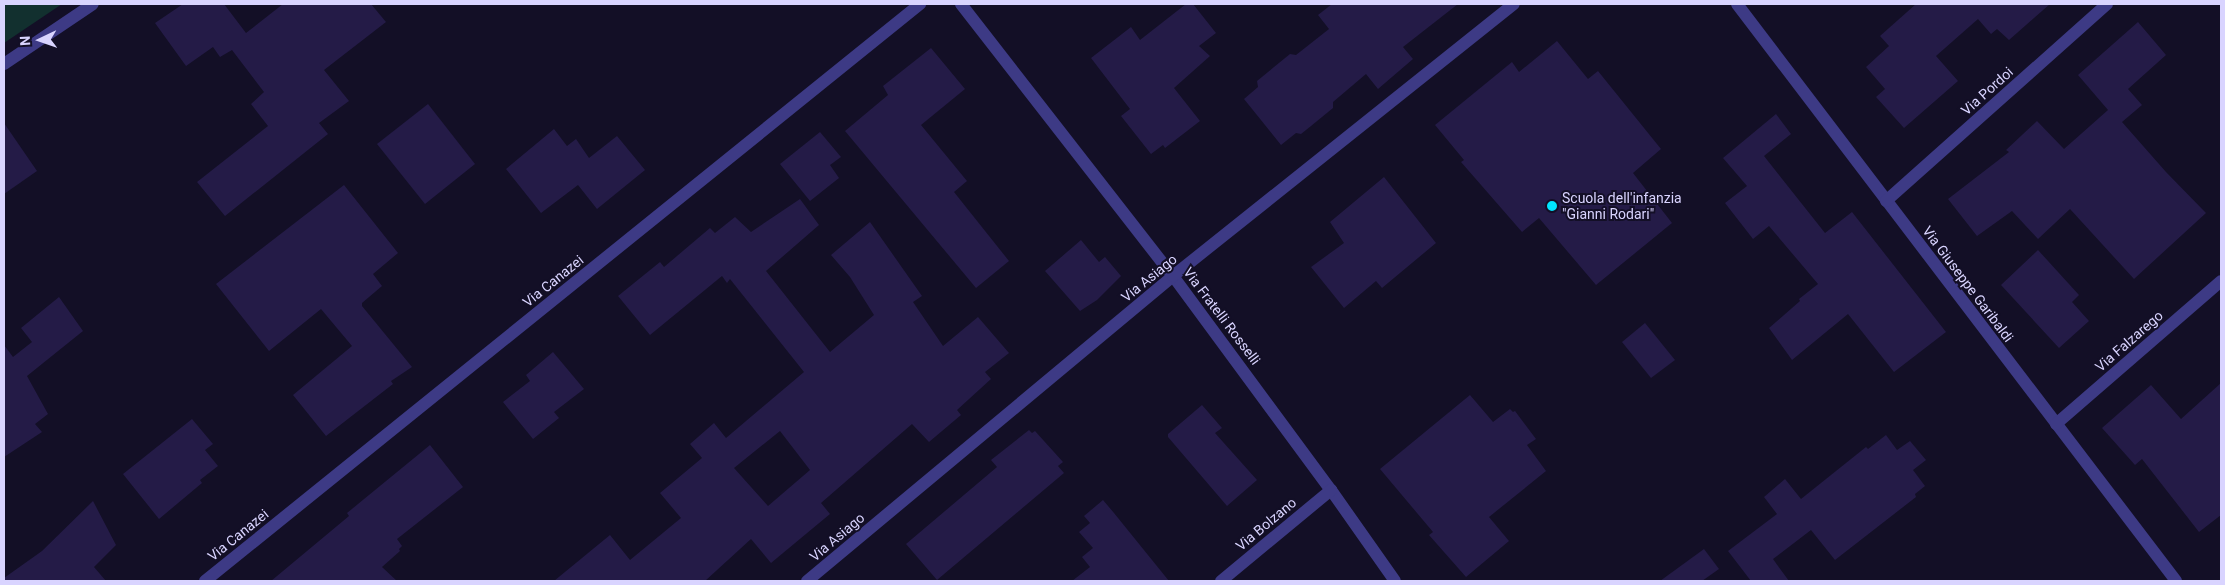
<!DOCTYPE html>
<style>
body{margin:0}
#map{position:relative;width:2225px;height:585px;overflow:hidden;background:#130f26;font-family:Roboto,sans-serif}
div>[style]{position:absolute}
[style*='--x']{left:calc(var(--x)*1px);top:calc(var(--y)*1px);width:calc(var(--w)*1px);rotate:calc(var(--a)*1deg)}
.green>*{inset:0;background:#12302f}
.building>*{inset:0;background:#241b47}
.minor>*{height:12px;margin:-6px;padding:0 6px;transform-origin:6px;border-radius:6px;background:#3d3a85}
.dots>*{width:14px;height:14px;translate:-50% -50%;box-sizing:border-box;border:2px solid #130f26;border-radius:50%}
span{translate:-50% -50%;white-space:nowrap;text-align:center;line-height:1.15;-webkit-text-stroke:4px #130f26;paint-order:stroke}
.street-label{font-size:14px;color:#d9d4ff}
.poi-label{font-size:14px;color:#d9d4ff}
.left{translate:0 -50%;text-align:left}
.frame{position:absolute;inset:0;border:5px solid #d9d4ff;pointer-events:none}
.north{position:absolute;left:15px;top:15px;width:50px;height:50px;-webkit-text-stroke:4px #130f26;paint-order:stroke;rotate:267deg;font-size:14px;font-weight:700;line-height:20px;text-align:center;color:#d9d4ff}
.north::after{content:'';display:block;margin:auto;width:18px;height:22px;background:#d9d4ff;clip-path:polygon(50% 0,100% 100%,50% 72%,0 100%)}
</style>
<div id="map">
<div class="green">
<i style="clip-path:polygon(4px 4px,62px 4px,4px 43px)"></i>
</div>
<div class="building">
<i style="clip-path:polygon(183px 4px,224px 4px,246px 33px,283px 4px,371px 4px,386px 22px,324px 70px,349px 101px,319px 123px,328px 134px,225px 216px,197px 182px,268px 126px,251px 104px,264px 92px,232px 50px,220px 57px,213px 47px,186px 66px,155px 23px)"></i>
<i style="clip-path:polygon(1186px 4px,1193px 4px,1216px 33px,1199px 46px,1210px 56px,1174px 88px,1200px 121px,1165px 148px,1163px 145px,1151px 154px,1121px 116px,1130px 109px,1091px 58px,1131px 27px,1140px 40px)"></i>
<i style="clip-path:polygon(1332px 4px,1458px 4px,1403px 47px,1413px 59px,1378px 89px,1366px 74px,1333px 102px,1333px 108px,1311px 126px,1301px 134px,1296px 133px,1281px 145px,1244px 99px,1258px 87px,1257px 81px,1290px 54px,1296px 55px,1329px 29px,1318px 15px)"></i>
<i style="clip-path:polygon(1916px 4px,2050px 4px,2009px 40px,1997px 29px,1991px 34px,1978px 19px,1936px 56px,1958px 81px,1904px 128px,1876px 97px,1885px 89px,1866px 67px,1889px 46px,1880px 36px)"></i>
<i style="clip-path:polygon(2138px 22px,2166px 55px,2128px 89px,2142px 105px,2122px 122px,2166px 172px,2206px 213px,2134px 279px,2070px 209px,2038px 239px,2012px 211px,1977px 236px,1948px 199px,2009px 152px,2006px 150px,2037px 121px,2064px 149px,2108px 110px,2078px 75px)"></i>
<i style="clip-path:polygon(1557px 41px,1588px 79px,1598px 71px,1661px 149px,1633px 173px,1672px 223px,1596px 285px,1539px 218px,1522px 232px,1461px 162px,1464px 160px,1435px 125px,1512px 62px,1519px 72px)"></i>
<i style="clip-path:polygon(931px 48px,965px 89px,921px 125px,967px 181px,954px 192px,1009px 261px,976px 288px,845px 131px,888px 95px,883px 86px)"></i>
<i style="clip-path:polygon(428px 104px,475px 164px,425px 204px,377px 144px)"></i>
<i style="clip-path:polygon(1776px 114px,1791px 134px,1764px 156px,1825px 233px,1852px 212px,1946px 332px,1894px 372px,1848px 314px,1792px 360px,1769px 328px,1800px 301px,1799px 299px,1818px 284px,1769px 226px,1753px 239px,1725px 203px,1747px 186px,1723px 158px)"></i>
<i style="clip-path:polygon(4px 123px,37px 171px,4px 194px)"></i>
<i style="clip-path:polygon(554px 129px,567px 146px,576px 139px,589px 158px,617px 136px,645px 170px,597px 209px,578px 185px,541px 213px,506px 169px)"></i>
<i style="clip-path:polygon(820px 132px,841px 157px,830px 165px,839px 178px,810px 201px,780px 164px)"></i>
<i style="clip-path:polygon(1384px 177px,1436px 243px,1382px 288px,1376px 281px,1344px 308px,1311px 267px,1344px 243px,1330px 222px)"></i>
<i style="clip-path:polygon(344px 185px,398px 253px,373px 274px,382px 286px,362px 303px,362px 306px,412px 367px,391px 381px,393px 384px,326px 436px,293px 395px,352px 346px,321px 309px,269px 351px,216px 284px)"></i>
<i style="clip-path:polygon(evenodd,800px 199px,819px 225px,766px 271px,830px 352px,874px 315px,850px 277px,831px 255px,870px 222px,922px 296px,913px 302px,943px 346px,978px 317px,1009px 353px,985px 372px,991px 379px,957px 410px,961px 415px,929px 442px,912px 424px,821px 503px,830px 514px,771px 563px,751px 539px,705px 581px,554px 581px,610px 535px,630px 560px,681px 518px,660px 493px,702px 458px,690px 444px,714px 423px,726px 438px,804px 372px,730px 279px,727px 283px,722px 276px,650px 335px,618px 296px,660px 262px,664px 267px,710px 228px,715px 233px,735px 217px,751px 232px,800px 199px,780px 431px,810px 470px,768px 506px,734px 468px,780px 431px)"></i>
<i style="clip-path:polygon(1081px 240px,1099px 262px,1105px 257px,1121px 276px,1097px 300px,1080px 311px,1045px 271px)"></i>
<i style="clip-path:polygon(2038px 250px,2079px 295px,2072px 302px,2089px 321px,2059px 348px,2001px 285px)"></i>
<i style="clip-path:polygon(59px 297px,83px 331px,27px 376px,48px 414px,35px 424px,42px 432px,4px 457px,4px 345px,13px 357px,32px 342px,21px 328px)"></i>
<i style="clip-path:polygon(1645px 323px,1675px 360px,1651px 378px,1622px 342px)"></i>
<i style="clip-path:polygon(553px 352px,584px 389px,554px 412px,559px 418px,533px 439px,503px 402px,530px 381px,526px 375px)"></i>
<i style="clip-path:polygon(2221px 383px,2221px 515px,2199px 532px,2142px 459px,2135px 465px,2102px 428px,2151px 385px,2181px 419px)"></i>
<i style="clip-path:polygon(1470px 395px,1493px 422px,1510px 409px,1513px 412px,1515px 411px,1536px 439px,1527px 445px,1546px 471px,1489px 517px,1509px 541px,1466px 577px,1429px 535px,1433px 532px,1380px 469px)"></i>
<i style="clip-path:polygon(1202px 405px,1222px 428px,1215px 433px,1257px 480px,1227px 506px,1168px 437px,1168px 434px)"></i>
<i style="clip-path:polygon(192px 419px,213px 444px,205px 450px,218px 466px,200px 480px,202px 483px,159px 519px,123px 474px)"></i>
<i style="clip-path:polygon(1029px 430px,1032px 433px,1035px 431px,1063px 462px,1058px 466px,1064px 473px,937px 580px,906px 544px,997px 467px,991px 460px)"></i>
<i style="clip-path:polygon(1886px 435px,1897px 450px,1910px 441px,1926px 460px,1913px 470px,1925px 486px,1915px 494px,1916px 497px,1835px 560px,1811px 530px,1773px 559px,1789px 581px,1751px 581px,1728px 551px,1777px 514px,1764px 497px,1785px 479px,1801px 499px,1866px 447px,1868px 449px)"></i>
<i style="clip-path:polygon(430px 445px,463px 487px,397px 539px,402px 546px,399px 549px,400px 551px,382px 567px,397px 581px,271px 581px,349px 516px,347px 513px)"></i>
<i style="clip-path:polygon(1103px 500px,1114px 513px,1169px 581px,1072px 581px,1090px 567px,1082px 557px,1093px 548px,1079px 532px,1090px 523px,1084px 516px)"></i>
<i style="clip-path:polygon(93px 501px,116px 545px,94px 567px,106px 581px,4px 581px,4px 578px,42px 551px)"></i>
<i style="clip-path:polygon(1704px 549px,1719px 569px,1702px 581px,1660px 581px)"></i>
</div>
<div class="minor">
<i style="--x:961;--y:4;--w:345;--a:52.1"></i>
<i style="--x:1173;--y:276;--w:266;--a:53.6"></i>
<i style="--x:1331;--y:490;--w:111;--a:54.9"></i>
<i style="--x:1737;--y:4;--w:725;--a:52.73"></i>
<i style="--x:4;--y:64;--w:107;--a:-34"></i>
<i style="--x:1886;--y:201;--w:296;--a:-41.7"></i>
<i style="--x:2056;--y:424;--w:218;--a:-40.9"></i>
<i style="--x:205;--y:581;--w:919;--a:-38.9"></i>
<i style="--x:807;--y:581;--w:476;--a:-39.8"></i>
<i style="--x:1173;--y:276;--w:436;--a:-38.6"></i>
<i style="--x:1221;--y:581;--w:143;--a:-39.6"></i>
</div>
<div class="dots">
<i style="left:1552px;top:206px;background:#00e5ff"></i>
</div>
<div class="street-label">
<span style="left:1987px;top:91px;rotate:-42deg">Via Pordoi</span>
<span style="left:1149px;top:278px;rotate:-39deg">Via Asiago</span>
<span style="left:553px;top:281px;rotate:-39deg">Via Canazei</span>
<span style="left:1968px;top:284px;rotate:53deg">Via Giuseppe Garibaldi</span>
<span style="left:1222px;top:316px;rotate:53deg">Via Fratelli Rosselli</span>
<span style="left:2129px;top:341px;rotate:-41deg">Via Falzarego</span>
<span style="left:1266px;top:524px;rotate:-40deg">Via Bolzano</span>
<span style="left:238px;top:535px;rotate:-39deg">Via Canazei</span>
<span style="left:837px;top:537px;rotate:-40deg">Via Asiago</span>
</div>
<div class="poi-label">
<span class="left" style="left:1562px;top:206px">Scuola dell'infanzia<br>"Gianni Rodari"</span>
</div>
<div class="frame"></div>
<div class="north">N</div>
</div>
